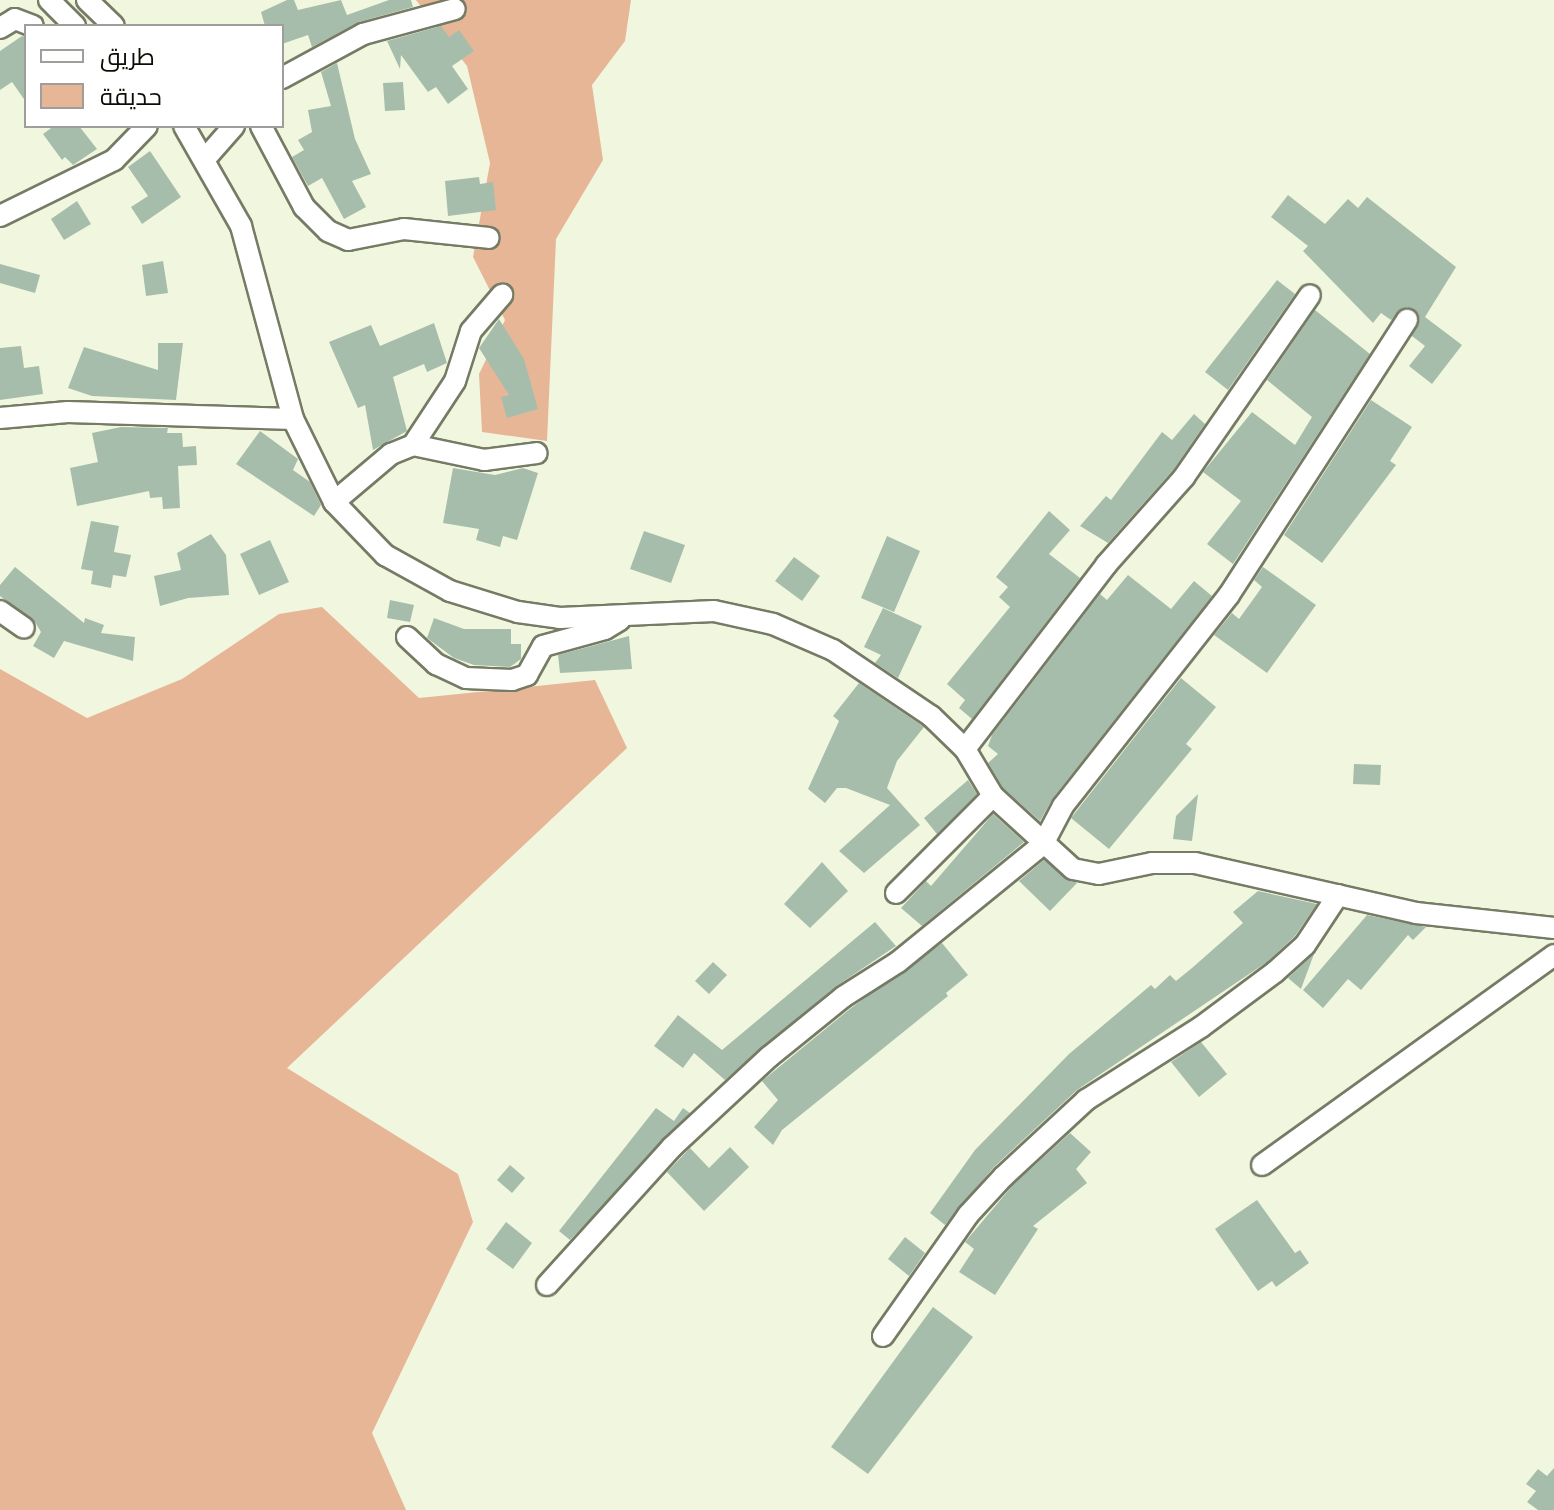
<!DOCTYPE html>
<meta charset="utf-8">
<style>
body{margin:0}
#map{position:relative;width:1554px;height:1510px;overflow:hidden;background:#f1f7de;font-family:Manrope,Cairo,sans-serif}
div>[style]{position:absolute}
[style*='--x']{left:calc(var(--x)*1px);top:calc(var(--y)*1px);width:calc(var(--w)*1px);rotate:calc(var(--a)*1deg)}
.green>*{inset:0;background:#e7b697}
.building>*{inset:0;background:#a7bdab}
.roads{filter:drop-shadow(2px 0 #757b64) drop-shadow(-2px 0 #757b64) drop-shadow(0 2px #757b64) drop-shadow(0 -2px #757b64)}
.minor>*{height:20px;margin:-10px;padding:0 10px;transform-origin:10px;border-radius:10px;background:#fff}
span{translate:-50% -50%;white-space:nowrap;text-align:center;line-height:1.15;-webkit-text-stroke:8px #fff;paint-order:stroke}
.legend{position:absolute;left:24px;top:24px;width:260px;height:104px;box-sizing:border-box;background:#fff;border:2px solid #9e9f9b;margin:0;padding:10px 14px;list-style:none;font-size:24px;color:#0c0e06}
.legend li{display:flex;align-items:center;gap:16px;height:40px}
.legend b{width:40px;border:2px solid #9e9f9b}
</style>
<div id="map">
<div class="green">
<i style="clip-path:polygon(416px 0,631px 0,625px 41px,592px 85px,603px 160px,556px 239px,547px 441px,482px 432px,479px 374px,505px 320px,473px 257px,490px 163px,467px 66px)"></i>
<i style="clip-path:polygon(322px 607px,419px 698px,595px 680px,627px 748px,287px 1068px,458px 1174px,473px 1222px,372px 1433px,406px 1510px,0 1510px,0 669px,87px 718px,182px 679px,279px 614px)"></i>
</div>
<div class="building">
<i style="clip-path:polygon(287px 0,294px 0,298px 10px,341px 0,347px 15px,389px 0,411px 0,413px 7px,359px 22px,312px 47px,308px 35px,282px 44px,282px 26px,265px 26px,261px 12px)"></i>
<i style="clip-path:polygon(441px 26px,449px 37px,459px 30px,474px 51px,452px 66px,468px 89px,448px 104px,436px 87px,428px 92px,401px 55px,400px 69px,387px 41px)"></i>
<i style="clip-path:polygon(22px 36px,26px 37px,26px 102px,12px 82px,0 90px,0 51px)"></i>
<i style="clip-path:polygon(337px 63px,355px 139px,371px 174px,352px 181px,366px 207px,344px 219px,322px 178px,308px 186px,292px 157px,304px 150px,298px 140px,312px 132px,308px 110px,331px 106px,321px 72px)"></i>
<i style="clip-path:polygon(403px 82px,405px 110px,385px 111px,383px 83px)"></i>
<i style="clip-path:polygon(54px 126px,79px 126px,97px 149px,73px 165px,65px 157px,62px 160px,43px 134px)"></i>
<i style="clip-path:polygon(150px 151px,181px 197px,142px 224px,131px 207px,148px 196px,128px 167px)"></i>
<i style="clip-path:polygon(479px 177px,480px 184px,493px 182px,496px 210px,448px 216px,445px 181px)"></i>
<i style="clip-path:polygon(1288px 195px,1325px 224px,1348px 199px,1358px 208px,1367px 197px,1456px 267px,1425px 317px,1462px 345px,1432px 384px,1409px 366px,1425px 346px,1412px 336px,1418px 313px,1407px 307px,1391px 320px,1381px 313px,1373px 323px,1303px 251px,1308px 246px,1271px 217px)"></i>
<i style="clip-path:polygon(77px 201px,91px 224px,64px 240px,51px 219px)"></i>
<i style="clip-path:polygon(163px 261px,168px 293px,146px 296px,142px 265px)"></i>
<i style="clip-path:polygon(0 264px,40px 275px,35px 293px,0 283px)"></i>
<i style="clip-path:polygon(1277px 280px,1295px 294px,1228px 390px,1205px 372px)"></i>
<i style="clip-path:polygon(1315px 310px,1370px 354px,1233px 564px,1207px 544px,1241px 501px,1203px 472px,1252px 412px,1295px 445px,1312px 417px,1267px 380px)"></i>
<i style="clip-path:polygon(499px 319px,524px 359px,538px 409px,507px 418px,501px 397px,509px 395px,479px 348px)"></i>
<i style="clip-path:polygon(434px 323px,447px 363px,427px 372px,424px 364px,393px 377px,407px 431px,373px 450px,365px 405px,358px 408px,329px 342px,371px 325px,380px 346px)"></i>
<i style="clip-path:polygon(158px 343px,183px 343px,176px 400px,92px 396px,68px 388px,84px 347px,158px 370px)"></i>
<i style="clip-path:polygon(21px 346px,24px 368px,39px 366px,43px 394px,0 400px,0 348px)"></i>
<i style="clip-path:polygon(1371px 400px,1412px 427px,1390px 461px,1396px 465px,1322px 563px,1284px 535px)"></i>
<i style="clip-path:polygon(1194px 414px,1205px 424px,1174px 469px,1108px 543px,1080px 526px,1106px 496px,1111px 500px,1162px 432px,1172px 440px)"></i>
<i style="clip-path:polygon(121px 427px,168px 428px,167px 433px,182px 433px,183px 447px,196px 446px,197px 465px,178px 466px,180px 508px,163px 509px,162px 497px,150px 498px,149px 491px,77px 506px,70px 468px,98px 462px,92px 433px)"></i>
<i style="clip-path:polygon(260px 431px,298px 459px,293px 470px,310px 482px,321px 505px,314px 516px,236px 464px)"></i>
<i style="clip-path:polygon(453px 468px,495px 475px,523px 468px,538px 473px,517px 540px,503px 536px,500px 547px,476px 540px,479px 529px,443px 523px)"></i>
<i style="clip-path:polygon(1049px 511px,1070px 530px,1049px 554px,1080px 578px,972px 719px,959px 708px,965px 700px,947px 684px,1010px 607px,999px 597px,1008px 587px,996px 577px)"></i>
<i style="clip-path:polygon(91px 521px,119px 526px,114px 552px,131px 555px,126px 577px,113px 575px,111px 588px,91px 584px,93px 571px,81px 569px)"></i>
<i style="clip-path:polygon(644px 531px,685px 545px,671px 583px,630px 569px)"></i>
<i style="clip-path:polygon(211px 534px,226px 555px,229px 595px,188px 598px,160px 606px,154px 576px,181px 570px,177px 553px)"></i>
<i style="clip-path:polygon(887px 536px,920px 551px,894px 612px,861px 598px)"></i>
<i style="clip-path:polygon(270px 540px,289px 582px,259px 595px,240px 554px)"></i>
<i style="clip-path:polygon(794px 557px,820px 576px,802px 601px,775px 581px)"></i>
<i style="clip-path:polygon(15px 567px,84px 623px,85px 618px,104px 625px,101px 633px,135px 637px,133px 661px,64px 641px,54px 658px,33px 646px,41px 632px,35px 622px,0 596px,0 585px)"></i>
<i style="clip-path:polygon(1263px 567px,1316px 605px,1267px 673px,1214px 635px,1232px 613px,1239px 619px,1262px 587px,1254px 580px)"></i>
<i style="clip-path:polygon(1128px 575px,1171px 609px,1194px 581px,1212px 596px,1053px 798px,1040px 821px,1003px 788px,988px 763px,998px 754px,988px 746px,992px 735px,1100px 594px,1107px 600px)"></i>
<i style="clip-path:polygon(390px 600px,414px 605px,410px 622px,387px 618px)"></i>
<i style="clip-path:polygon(883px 608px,922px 626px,898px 678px,875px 663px,881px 655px,864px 647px)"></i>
<i style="clip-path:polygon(434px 618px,464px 629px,511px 629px,511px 644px,521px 644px,521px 659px,510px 667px,474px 665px,454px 658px,427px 638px)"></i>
<i style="clip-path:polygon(629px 636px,632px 669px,560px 673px,558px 655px)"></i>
<i style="clip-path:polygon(1181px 678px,1216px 707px,1186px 744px,1192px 749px,1109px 849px,1071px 818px)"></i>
<i style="clip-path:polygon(859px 683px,924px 727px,897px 761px,887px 788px,920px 825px,864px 873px,839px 851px,890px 805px,846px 788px,837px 788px,825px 803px,808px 789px,839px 721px,833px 716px)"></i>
<i style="clip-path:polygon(1354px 764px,1381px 765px,1380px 785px,1353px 784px)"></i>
<i style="clip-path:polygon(968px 780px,977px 794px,937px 834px,924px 818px)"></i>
<i style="clip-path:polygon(1198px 794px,1192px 841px,1173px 839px,1176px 816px)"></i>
<i style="clip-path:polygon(993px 814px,1024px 842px,922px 926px,901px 908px,926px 881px,931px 886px)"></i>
<i style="clip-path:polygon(1044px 860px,1077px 883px,1050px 911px,1019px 881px)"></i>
<i style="clip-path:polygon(822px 862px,848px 891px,810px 928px,784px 904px)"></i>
<i style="clip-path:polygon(1258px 891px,1317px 904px,1295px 936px,1267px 962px,1077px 1090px,994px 1167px,945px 1225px,930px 1213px,975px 1150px,1069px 1054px,1151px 985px,1155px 989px,1170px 975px,1176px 981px,1192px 968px,1243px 923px,1233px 912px)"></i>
<i style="clip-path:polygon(1367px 915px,1426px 927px,1413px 940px,1408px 935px,1361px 990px,1348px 979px,1323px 1008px,1303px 990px)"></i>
<i style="clip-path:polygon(875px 922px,896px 946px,835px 987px,725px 1080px,694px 1053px,683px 1068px,654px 1046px,678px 1015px,722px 1050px)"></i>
<i style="clip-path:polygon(942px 943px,968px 975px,946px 993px,948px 996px,782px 1130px,773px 1145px,754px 1127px,778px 1100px,762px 1081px,851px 1008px)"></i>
<i style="clip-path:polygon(1314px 954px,1301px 989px,1288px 978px)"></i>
<i style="clip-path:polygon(713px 962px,727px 975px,709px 994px,695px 981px)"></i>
<i style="clip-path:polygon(1201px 1042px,1227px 1074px,1199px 1097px,1171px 1062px)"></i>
<i style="clip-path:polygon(656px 1108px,674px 1121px,683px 1108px,690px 1113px,570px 1240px,559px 1231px)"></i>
<i style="clip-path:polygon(1070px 1133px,1091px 1152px,1076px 1169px,1087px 1183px,1033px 1226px,1038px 1229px,995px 1295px,959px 1272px,974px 1249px,965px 1242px,1013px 1185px)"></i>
<i style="clip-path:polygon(730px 1147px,749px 1167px,704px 1211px,667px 1172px,690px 1148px,709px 1168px)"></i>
<i style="clip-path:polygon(510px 1165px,525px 1178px,512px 1193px,497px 1180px)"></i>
<i style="clip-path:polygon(1257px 1200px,1295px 1253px,1300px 1250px,1309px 1263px,1276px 1287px,1272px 1281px,1258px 1291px,1215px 1229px)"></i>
<i style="clip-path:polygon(506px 1222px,532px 1243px,513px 1269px,486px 1249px)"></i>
<i style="clip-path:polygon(905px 1237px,925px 1253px,909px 1276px,888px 1259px)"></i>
<i style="clip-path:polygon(933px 1307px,973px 1337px,868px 1474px,831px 1447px)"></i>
<i style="clip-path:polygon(1554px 1468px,1554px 1510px,1538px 1510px,1527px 1502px,1536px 1491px,1526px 1484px,1538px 1469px,1547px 1476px)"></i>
</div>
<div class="roads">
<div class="minor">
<i style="--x:49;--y:0;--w:37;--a:45"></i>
<i style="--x:87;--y:0;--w:37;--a:44"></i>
<i style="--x:0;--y:28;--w:17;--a:-31"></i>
<i style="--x:15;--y:19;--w:19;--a:21"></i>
<i style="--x:282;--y:78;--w:92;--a:-28.5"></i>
<i style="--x:363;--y:34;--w:95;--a:-15.2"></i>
<i style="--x:184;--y:126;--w:115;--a:60.3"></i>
<i style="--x:241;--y:226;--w:200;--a:74.9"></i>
<i style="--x:293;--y:419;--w:93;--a:63.7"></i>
<i style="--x:334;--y:502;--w:74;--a:46.1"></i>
<i style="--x:385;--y:555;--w:74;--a:29"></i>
<i style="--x:450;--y:591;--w:71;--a:17.2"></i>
<i style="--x:518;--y:612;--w:42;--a:8.1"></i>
<i style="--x:560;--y:618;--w:154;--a:-2.6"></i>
<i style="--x:714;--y:611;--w:60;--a:12.4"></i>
<i style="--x:773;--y:624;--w:65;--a:23.4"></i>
<i style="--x:833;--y:650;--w:118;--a:34"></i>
<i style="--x:931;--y:716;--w:47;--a:44.1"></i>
<i style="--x:965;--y:749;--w:55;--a:59.2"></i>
<i style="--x:993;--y:796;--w:108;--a:42.4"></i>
<i style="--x:1073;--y:869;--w:26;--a:11"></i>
<i style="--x:1099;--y:874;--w:54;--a:-11.7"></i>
<i style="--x:1152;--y:863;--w:43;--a:0"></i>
<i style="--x:1195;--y:863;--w:227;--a:12.7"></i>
<i style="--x:1416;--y:913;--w:139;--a:6.2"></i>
<i style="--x:261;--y:126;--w:92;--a:62"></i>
<i style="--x:304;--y:207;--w:34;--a:45"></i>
<i style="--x:328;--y:231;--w:22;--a:24"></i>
<i style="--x:348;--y:240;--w:57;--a:-11.1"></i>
<i style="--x:404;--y:229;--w:85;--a:6"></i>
<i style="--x:205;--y:159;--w:44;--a:-48.7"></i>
<i style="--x:0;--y:216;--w:127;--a:-26.2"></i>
<i style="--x:114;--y:160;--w:47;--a:-45.9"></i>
<i style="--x:0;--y:418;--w:68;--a:-5"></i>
<i style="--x:68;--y:412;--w:225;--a:1.8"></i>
<i style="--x:413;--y:445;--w:77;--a:-56.7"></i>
<i style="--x:455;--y:381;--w:52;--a:-72.3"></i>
<i style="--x:471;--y:331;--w:48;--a:-49.3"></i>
<i style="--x:334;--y:502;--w:75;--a:-40.1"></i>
<i style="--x:391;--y:454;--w:24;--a:-22"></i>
<i style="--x:413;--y:445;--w:73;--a:11.9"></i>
<i style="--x:484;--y:460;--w:53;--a:-7.5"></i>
<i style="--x:0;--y:611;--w:29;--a:35"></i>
<i style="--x:407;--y:637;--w:40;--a:43"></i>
<i style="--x:436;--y:664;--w:33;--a:25"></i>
<i style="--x:466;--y:678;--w:46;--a:2.5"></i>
<i style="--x:512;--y:680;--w:16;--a:-18"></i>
<i style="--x:527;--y:675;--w:33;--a:-61"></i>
<i style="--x:543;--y:646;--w:64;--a:-15.3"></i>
<i style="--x:605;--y:629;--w:17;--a:-31"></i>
<i style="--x:965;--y:749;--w:232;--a:-52.5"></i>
<i style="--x:1106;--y:565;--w:118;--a:-48.4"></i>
<i style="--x:1184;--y:477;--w:221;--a:-55.3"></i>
<i style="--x:896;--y:893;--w:137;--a:-45"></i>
<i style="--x:1262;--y:1165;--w:360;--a:-35.7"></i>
<i style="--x:547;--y:1285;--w:186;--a:-47.8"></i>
<i style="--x:672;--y:1147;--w:132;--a:-42.9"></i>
<i style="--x:769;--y:1057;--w:95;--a:-39"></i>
<i style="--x:843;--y:997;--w:65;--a:-32.5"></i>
<i style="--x:898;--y:962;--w:187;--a:-39.1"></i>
<i style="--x:1043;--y:844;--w:43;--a:-62.2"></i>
<i style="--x:1063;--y:806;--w:268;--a:-51.8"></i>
<i style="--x:1229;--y:595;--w:328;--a:-57.1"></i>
<i style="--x:883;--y:1336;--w:148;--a:-54.9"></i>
<i style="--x:968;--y:1215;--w:53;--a:-47.3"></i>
<i style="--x:1004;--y:1176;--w:112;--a:-42.8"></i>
<i style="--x:1086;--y:1100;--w:136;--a:-32.4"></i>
<i style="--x:1201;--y:1027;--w:92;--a:-36.6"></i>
<i style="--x:1275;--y:972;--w:40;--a:-42"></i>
<i style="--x:1305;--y:945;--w:60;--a:-56.6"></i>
</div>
</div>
<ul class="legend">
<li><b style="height:10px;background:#fff"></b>طريق</li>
<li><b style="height:22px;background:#e7b697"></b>حديقة</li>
</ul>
</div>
